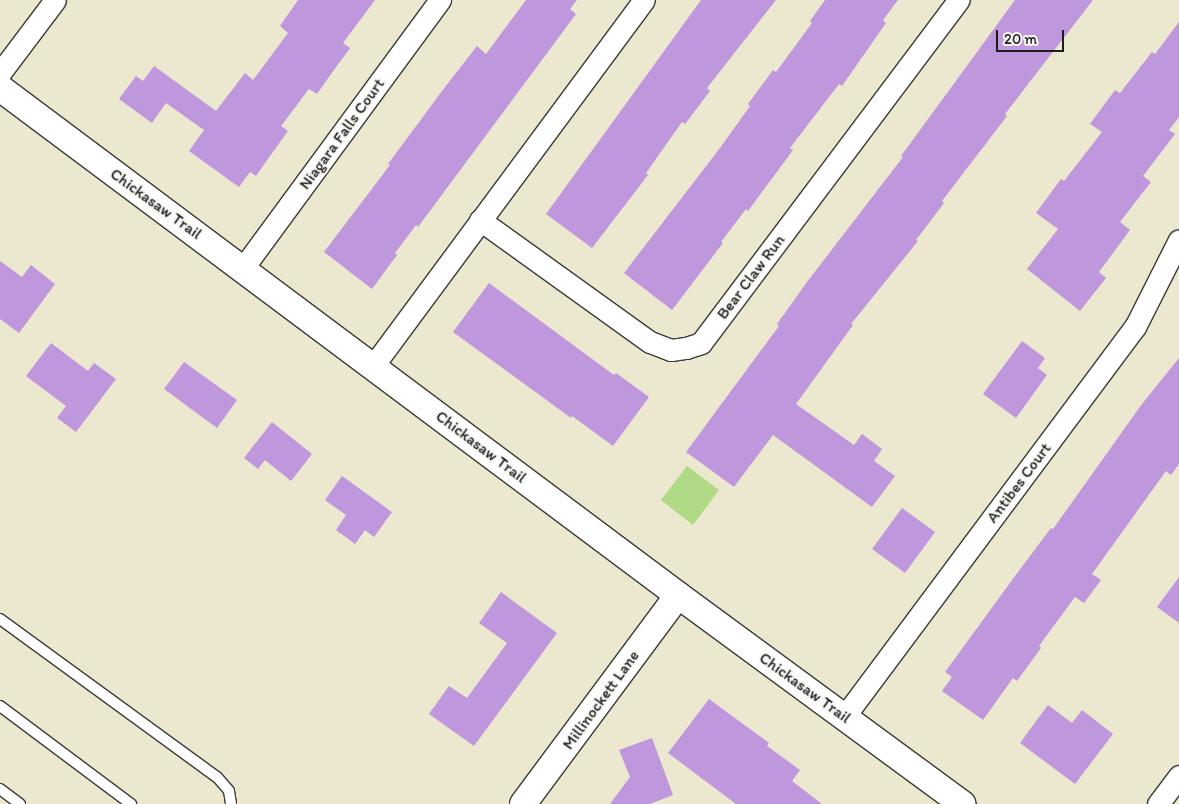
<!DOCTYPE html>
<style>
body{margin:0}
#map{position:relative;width:1179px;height:804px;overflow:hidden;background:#ece8cf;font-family:Itim,sans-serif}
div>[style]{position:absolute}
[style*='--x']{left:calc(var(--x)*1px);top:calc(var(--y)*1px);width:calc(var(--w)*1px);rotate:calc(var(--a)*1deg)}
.green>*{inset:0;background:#afd984}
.building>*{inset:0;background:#be97dc}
.roads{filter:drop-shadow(1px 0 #3b3b37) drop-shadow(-1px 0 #3b3b37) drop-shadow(0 1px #3b3b37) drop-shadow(0 -1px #3b3b37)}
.service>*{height:10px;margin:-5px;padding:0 5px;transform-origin:5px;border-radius:5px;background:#fff}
.minor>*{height:21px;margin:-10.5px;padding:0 10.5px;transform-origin:10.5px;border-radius:10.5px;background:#fff}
.tertiary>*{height:26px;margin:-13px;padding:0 13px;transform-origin:13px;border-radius:13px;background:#fff}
span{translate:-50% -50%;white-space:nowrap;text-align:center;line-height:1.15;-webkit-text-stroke:4px #f6f6f2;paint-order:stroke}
.street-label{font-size:16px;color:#1c1c1c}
.scale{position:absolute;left:996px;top:30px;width:68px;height:22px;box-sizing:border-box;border:2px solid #1c1c1c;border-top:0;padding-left:6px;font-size:15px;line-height:18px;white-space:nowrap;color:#1c1c1c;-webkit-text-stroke:4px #f6f6f2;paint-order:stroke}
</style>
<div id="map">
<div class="green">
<i style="clip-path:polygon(687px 466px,719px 490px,693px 525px,661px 500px)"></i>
</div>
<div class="building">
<i style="clip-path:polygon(298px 0,375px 0,343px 43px,350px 48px,331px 74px,317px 94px,309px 89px,281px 126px,288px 131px,270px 156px,256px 176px,250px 172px,239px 187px,189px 151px,204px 130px,166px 103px,152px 123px,119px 99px,136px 76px,143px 81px,154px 66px,216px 111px,245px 73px,253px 80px,288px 33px,280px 26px)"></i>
<i style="clip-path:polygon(526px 0,577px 0,570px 9px,576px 14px,418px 227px,416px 225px,395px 253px,397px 255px,372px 289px,324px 252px,390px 165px,388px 164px,445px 87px,477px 46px,486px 54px)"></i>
<i style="clip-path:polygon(701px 0,776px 0,707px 88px,710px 91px,685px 124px,682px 122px,646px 173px,648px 175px,592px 248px,546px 214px)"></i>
<i style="clip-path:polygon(825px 0,898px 0,883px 20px,886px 23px,856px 66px,842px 86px,839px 84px,790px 148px,793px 150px,748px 211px,746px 209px,721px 242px,723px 243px,672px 310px,624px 273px,720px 148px,750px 106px,748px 104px,773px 70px,776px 72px,812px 23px,810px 21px)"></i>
<i style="clip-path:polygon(1015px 0,1093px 0,1005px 114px,1007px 116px,942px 201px,944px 203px,916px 240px,918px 241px,851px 324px,853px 325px,796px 404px,854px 445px,862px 434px,882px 449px,874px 461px,895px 476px,872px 507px,773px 435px,734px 487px,686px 452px,779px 326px,777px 324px,807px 282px,903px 157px,901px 156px)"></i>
<i style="clip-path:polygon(1179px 22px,1179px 117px,1169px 130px,1175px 134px,1143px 176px,1151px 182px,1120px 222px,1130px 230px,1099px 272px,1106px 278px,1080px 311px,1027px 269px,1058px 229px,1036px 213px,1061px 179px,1064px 181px,1102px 132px,1090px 124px,1115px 90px,1120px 93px,1152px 52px,1155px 54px)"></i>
<i style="clip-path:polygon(0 261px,22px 277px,31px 265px,55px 284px,19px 333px,0 319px)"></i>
<i style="clip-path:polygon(489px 283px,614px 375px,616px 373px,649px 397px,613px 446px,572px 416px,571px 418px,453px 332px)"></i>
<i style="clip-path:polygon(1022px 341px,1045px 358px,1038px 368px,1047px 375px,1016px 418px,983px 394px)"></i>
<i style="clip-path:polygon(51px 343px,88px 371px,94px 363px,116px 379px,76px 432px,57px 418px,66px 406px,26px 376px)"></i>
<i style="clip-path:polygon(1179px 358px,1179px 464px,1171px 475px,1166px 471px,1092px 574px,1101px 580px,1084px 603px,1075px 597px,1039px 646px,1041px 648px,1017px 681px,1013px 678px,983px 720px,942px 691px,952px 677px,945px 672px,1021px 568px,1051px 528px,1053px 529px,1142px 404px)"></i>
<i style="clip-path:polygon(184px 362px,237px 400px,217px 428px,164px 389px)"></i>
<i style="clip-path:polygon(272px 422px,312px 454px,291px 481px,265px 460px,258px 469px,244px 458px)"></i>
<i style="clip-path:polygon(342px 476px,392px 512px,374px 537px,365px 530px,355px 544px,336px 530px,346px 515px,325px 500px)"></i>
<i style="clip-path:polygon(902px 508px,935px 532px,905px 573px,872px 549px)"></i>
<i style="clip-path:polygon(1179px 577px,1179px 623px,1157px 607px)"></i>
<i style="clip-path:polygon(501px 592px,557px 633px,474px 746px,429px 714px,449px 686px,467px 698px,507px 643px,479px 623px)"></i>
<i style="clip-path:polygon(709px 699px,769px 743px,767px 746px,800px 770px,792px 781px,822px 804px,736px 804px,668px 753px)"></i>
<i style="clip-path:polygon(1048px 705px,1072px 723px,1082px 710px,1113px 734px,1075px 784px,1020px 743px)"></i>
<i style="clip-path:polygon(652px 738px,673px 795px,650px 804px,610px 804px,630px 777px,619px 750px)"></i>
</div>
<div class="roads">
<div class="service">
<i style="--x:0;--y:619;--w:268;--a:36.1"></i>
<i style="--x:217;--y:777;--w:18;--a:49"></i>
<i style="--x:229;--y:791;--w:13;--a:81"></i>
<i style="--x:0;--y:706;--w:164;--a:36.8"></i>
<i style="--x:0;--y:789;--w:25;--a:37"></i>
</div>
<div class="minor">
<i style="--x:0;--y:73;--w:91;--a:-53"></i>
<i style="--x:480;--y:220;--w:209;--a:35.7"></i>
<i style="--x:650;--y:342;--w:22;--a:21"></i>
<i style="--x:671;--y:350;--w:15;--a:-8"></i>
<i style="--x:686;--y:348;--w:16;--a:-18"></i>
<i style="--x:701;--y:343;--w:429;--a:-53.1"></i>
<i style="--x:243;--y:268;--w:333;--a:-53.7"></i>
<i style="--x:373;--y:366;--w:455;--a:-53.5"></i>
<i style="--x:844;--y:717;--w:487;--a:-53.3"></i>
<i style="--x:1135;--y:327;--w:97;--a:-63.2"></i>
<i style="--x:1158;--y:804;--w:35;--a:-53"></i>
</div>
<div class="tertiary">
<i style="--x:0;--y:88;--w:847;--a:36.79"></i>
<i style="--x:678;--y:595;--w:353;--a:36.3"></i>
<i style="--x:523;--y:804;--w:260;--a:-53.4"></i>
</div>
</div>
<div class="street-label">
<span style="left:342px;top:134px;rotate:-54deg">Niagara Falls Court</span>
<span style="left:156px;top:204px;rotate:36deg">Chickasaw Trail</span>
<span style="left:751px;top:277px;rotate:-53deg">Bear Claw Run</span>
<span style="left:481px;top:447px;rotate:37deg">Chickasaw Trail</span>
<span style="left:1019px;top:483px;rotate:-53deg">Antibes Court</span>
<span style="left:805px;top:688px;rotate:36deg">Chickasaw Trail</span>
<span style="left:601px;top:700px;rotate:-54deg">Millinockett Lane</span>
</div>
<div class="scale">20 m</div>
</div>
